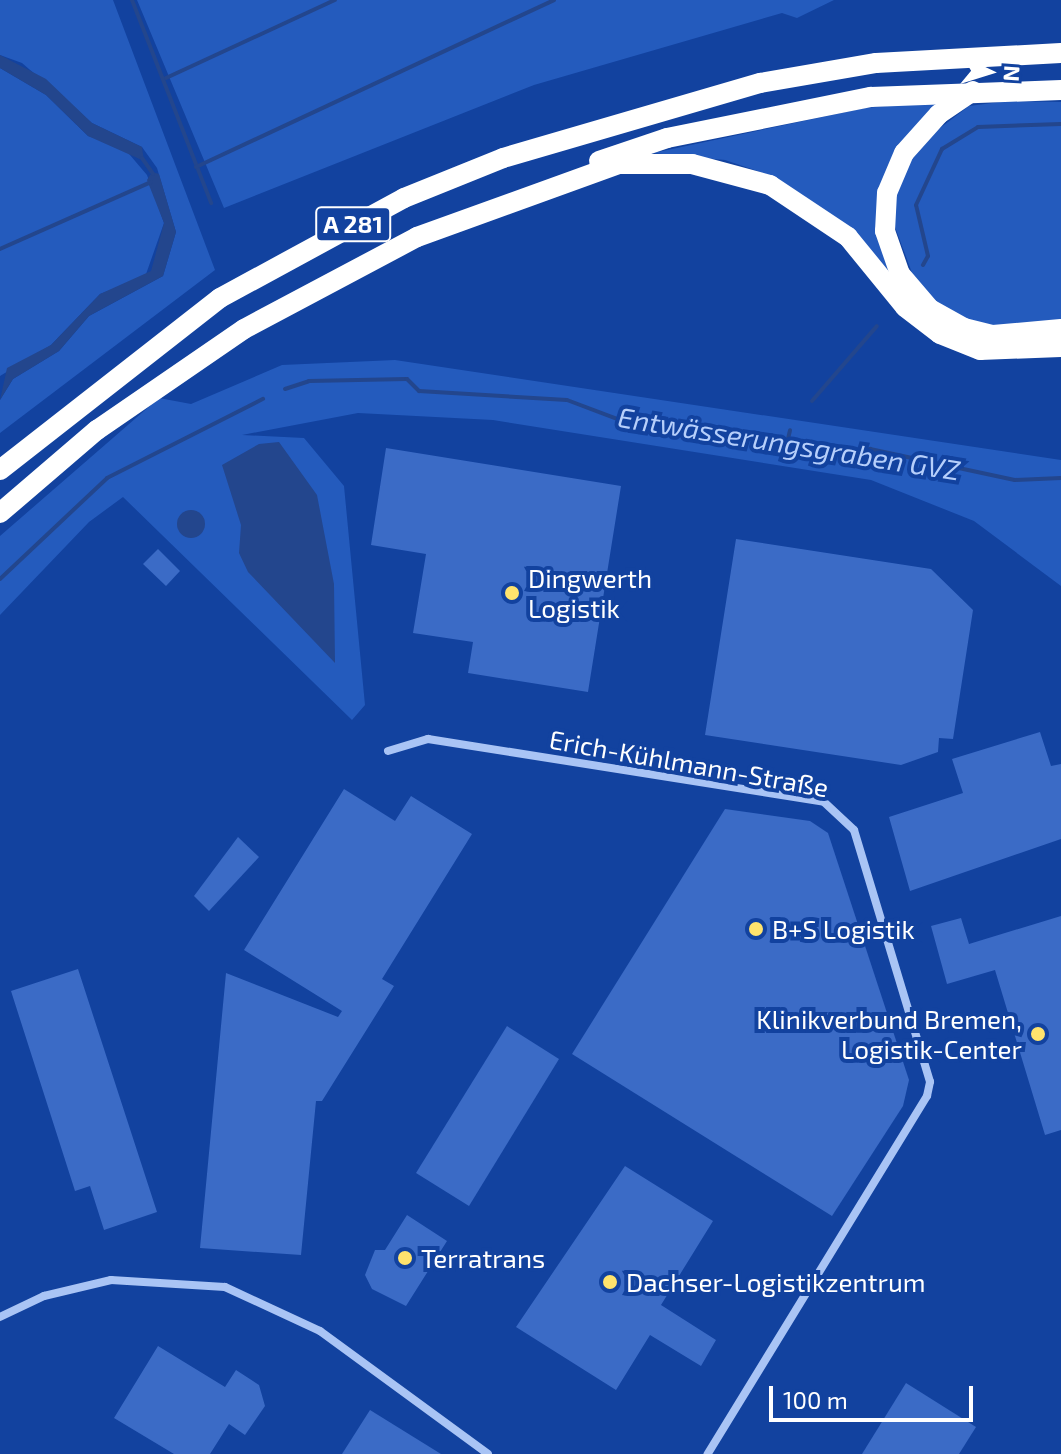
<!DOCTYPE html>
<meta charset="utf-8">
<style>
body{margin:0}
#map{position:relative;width:1061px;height:1454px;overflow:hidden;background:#12429f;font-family:"Exo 2",sans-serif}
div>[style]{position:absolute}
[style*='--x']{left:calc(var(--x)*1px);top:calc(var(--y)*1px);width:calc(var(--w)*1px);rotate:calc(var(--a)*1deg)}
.green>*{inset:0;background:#245bbd}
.water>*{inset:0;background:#23468d}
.round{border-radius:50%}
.stream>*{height:4px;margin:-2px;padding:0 2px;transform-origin:2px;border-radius:2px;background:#23468d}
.building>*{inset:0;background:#3b6bc6}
.minor>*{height:8px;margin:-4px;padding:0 4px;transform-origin:4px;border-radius:4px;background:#a9c4f5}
.motorway>*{height:20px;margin:-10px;padding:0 10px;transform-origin:10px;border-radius:10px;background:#fff}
.dots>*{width:22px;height:22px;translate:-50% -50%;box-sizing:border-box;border:4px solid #12429f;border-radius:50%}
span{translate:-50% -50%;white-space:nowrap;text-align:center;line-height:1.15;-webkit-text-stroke:8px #12429f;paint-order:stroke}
.shield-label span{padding:2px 6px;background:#12429f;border:2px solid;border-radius:6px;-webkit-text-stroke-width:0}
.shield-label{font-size:24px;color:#fff;font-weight:700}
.poi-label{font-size:26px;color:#fff}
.left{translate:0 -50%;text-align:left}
.right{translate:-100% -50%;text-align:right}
.street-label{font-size:26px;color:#fff}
.water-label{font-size:28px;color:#b6cffb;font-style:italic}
.north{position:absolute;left:949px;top:32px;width:80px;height:80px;-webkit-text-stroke:6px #12429f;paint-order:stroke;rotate:94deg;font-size:22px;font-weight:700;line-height:32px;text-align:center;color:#fff}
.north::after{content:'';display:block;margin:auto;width:28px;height:36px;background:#fff;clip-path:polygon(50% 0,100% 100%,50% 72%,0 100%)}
.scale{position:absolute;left:769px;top:1386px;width:204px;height:36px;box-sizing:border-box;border:4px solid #fff;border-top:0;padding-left:10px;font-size:24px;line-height:28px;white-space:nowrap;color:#fff;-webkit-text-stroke:6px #12429f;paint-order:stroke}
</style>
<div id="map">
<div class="green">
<i style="clip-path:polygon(0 0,113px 0,215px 270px,0 433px,0 400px,13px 379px,59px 351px,89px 316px,163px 276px,176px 232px,157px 168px,142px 147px,92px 123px,22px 63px,0 55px)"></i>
<i style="clip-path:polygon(137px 0,834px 0,797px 18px,782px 13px,534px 85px,224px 208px)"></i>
<i style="clip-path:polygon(0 68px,46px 95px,88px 136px,124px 148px,147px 175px,164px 223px,145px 277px,100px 294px,51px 345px,0 376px)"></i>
<i style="clip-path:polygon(955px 100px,882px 197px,902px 285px,843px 223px,772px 176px,725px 160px,653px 153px,865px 108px)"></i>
<i style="clip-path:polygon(1008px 101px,1061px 102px,1061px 324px,1013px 330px,948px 315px,918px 289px,892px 219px,898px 179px,915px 147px,969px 106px)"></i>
<i style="clip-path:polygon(395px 360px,1061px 460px,1061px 586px,974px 521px,871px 480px,493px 420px,358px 413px,242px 435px,304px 438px,344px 486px,365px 705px,352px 720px,123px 497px,89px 522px,0 615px,0 536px,159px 398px,191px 404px,282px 365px)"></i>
</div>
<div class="water">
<i style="clip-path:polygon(0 55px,46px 79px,92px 123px,142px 147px,144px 161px,88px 136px,46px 95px,0 68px)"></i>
<i style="clip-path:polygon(152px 172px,159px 174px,176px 232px,163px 276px,89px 316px,59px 351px,13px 379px,0 400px,7px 368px,51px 345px,100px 294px,151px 271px,164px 223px,147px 180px)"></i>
<i style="clip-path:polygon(279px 442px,317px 495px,334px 584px,335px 663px,248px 572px,239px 553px,241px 525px,222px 465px,259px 444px)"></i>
<i class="round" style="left:177px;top:510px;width:28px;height:28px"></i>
</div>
<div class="stream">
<i style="--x:132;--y:0;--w:218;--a:68.7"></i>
<i style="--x:166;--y:78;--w:186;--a:-24.8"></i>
<i style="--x:142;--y:158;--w:19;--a:55"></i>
<i style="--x:196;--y:167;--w:395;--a:-25"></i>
<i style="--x:0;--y:249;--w:165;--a:-23.9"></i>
<i style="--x:923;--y:265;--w:10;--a:-61"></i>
<i style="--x:928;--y:256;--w:52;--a:-103.2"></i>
<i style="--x:916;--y:205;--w:62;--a:-65.1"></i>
<i style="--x:942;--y:149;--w:42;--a:-31.4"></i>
<i style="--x:978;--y:127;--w:83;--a:-2.1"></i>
<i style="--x:285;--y:389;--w:25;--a:-18"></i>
<i style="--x:309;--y:381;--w:98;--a:-1.2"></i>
<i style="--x:407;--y:379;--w:17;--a:45"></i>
<i style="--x:419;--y:391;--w:148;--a:3.5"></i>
<i style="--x:567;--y:400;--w:57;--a:20.7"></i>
<i style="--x:620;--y:420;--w:44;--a:9.2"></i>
<i style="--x:663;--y:427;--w:21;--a:-14"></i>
<i style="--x:683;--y:422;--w:171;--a:11.8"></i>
<i style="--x:850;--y:457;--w:22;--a:-22"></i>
<i style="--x:870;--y:449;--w:148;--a:12.1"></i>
<i style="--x:1015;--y:480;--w:46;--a:-2.5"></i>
<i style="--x:812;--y:401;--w:99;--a:-49.1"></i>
<i style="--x:788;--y:439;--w:9;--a:-77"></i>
<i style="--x:0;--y:579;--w:147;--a:-43.3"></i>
<i style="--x:107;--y:478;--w:175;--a:-26.9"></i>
</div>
<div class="building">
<i style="clip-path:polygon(386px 448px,621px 486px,588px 692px,468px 673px,473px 642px,413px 633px,426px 554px,371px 545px)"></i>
<i style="clip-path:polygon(736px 539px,931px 569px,973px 610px,953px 739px,939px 738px,938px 752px,901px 765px,705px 735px)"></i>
<i style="clip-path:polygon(158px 549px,180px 571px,166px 586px,143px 564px)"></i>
<i style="clip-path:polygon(1040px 732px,1051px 766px,1061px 764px,1061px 839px,910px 891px,889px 817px,963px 793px,952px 759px)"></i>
<i style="clip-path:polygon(344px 789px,395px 821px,411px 796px,472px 834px,382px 979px,394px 986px,322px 1101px,316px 1101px,301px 1255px,200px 1248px,226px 973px,338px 1017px,342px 1011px,244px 950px)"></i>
<i style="clip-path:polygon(725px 809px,810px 821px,828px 833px,909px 1080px,903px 1106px,832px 1216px,572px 1054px)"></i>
<i style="clip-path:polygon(238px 837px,259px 857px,209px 911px,194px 896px)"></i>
<i style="clip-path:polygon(1061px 916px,1061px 1130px,1045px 1135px,995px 970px,947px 984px,931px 926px,961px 918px,969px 944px)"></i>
<i style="clip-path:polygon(78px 969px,157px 1212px,104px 1230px,90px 1186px,75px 1191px,11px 991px)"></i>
<i style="clip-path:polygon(507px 1026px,559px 1059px,469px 1206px,416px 1173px)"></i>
<i style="clip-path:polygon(625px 1166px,713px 1221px,661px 1305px,716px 1340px,701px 1366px,650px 1335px,616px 1390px,516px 1327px)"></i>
<i style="clip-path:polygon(407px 1215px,447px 1241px,406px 1306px,372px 1289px,365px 1275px,375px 1250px,385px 1250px)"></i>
<i style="clip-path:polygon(158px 1346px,225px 1387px,236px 1370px,259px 1385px,265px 1406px,245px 1435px,229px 1424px,210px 1454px,174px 1454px,114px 1418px)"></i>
<i style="clip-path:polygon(906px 1383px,976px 1427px,959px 1454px,862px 1454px)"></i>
<i style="clip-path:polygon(370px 1410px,441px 1454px,342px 1454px)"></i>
</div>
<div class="minor">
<i style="--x:388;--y:751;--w:42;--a:-16.7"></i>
<i style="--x:428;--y:739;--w:401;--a:9"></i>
<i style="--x:824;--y:802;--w:41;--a:43"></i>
<i style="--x:854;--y:830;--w:263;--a:73.2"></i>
<i style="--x:930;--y:1082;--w:14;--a:102"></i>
<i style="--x:927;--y:1096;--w:420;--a:121.5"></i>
<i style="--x:0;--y:1317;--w:49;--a:-25.5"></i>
<i style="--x:44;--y:1296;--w:69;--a:-13.4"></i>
<i style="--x:111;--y:1280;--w:114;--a:3.5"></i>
<i style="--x:225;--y:1287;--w:105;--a:24.9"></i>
<i style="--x:320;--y:1331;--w:208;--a:36.2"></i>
</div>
<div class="motorway">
<i style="--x:973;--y:91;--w:41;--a:145.9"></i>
<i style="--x:939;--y:114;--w:52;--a:131.9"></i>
<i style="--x:904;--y:153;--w:43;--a:113"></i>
<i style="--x:887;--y:193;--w:38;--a:93"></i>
<i style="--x:885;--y:231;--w:46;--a:70.8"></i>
<i style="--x:900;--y:274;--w:46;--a:49.4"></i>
<i style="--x:930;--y:309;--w:39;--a:29"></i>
<i style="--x:964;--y:328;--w:30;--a:14"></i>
<i style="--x:993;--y:335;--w:68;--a:-5"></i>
<i style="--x:599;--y:161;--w:72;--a:-18.7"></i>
<i style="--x:667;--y:138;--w:208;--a:-11.4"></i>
<i style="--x:871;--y:97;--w:190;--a:-2.1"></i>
<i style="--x:0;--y:470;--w:279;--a:-38"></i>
<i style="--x:220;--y:298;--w:209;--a:-28.5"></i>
<i style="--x:404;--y:198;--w:107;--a:-22"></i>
<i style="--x:503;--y:158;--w:268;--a:-16.3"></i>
<i style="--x:760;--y:83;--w:118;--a:-9.8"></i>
<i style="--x:876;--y:63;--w:185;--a:-3.1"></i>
<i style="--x:0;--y:513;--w:128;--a:-40.6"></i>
<i style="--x:97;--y:430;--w:178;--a:-34.5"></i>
<i style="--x:244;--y:329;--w:196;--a:-28"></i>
<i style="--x:417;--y:237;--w:215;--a:-19.9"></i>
<i style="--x:619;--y:164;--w:73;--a:0"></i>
<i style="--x:692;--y:164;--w:81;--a:15.1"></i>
<i style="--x:770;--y:185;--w:94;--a:33.7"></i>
<i style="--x:848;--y:237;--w:90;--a:50.8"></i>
<i style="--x:905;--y:307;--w:44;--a:37.6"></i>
<i style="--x:940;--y:334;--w:43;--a:21.8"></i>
<i style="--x:980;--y:350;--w:81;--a:-2.1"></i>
</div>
<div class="dots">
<i style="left:512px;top:593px;background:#ffe36d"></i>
<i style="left:756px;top:929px;background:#ffe36d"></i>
<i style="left:1038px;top:1034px;background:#ffe36d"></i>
<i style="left:405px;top:1258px;background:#ffe36d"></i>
<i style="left:610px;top:1282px;background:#ffe36d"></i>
</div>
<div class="shield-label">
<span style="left:353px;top:224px">A 281</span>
</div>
<div class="poi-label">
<span class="left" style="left:528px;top:593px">Dingwerth<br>Logistik</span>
<span class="left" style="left:772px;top:929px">B+S Logistik</span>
<span class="right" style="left:1022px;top:1034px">Klinikverbund Bremen,<br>Logistik-Center</span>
<span class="left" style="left:421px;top:1258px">Terratrans</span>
<span class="left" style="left:626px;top:1282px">Dachser-Logistikzentrum</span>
</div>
<div class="street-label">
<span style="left:689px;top:763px;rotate:10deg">Erich-Kühlmann-Straße</span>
</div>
<div class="water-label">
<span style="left:789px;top:443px;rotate:9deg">Entwässerungsgraben GVZ</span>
</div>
<div class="north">N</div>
<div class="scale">100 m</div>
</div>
